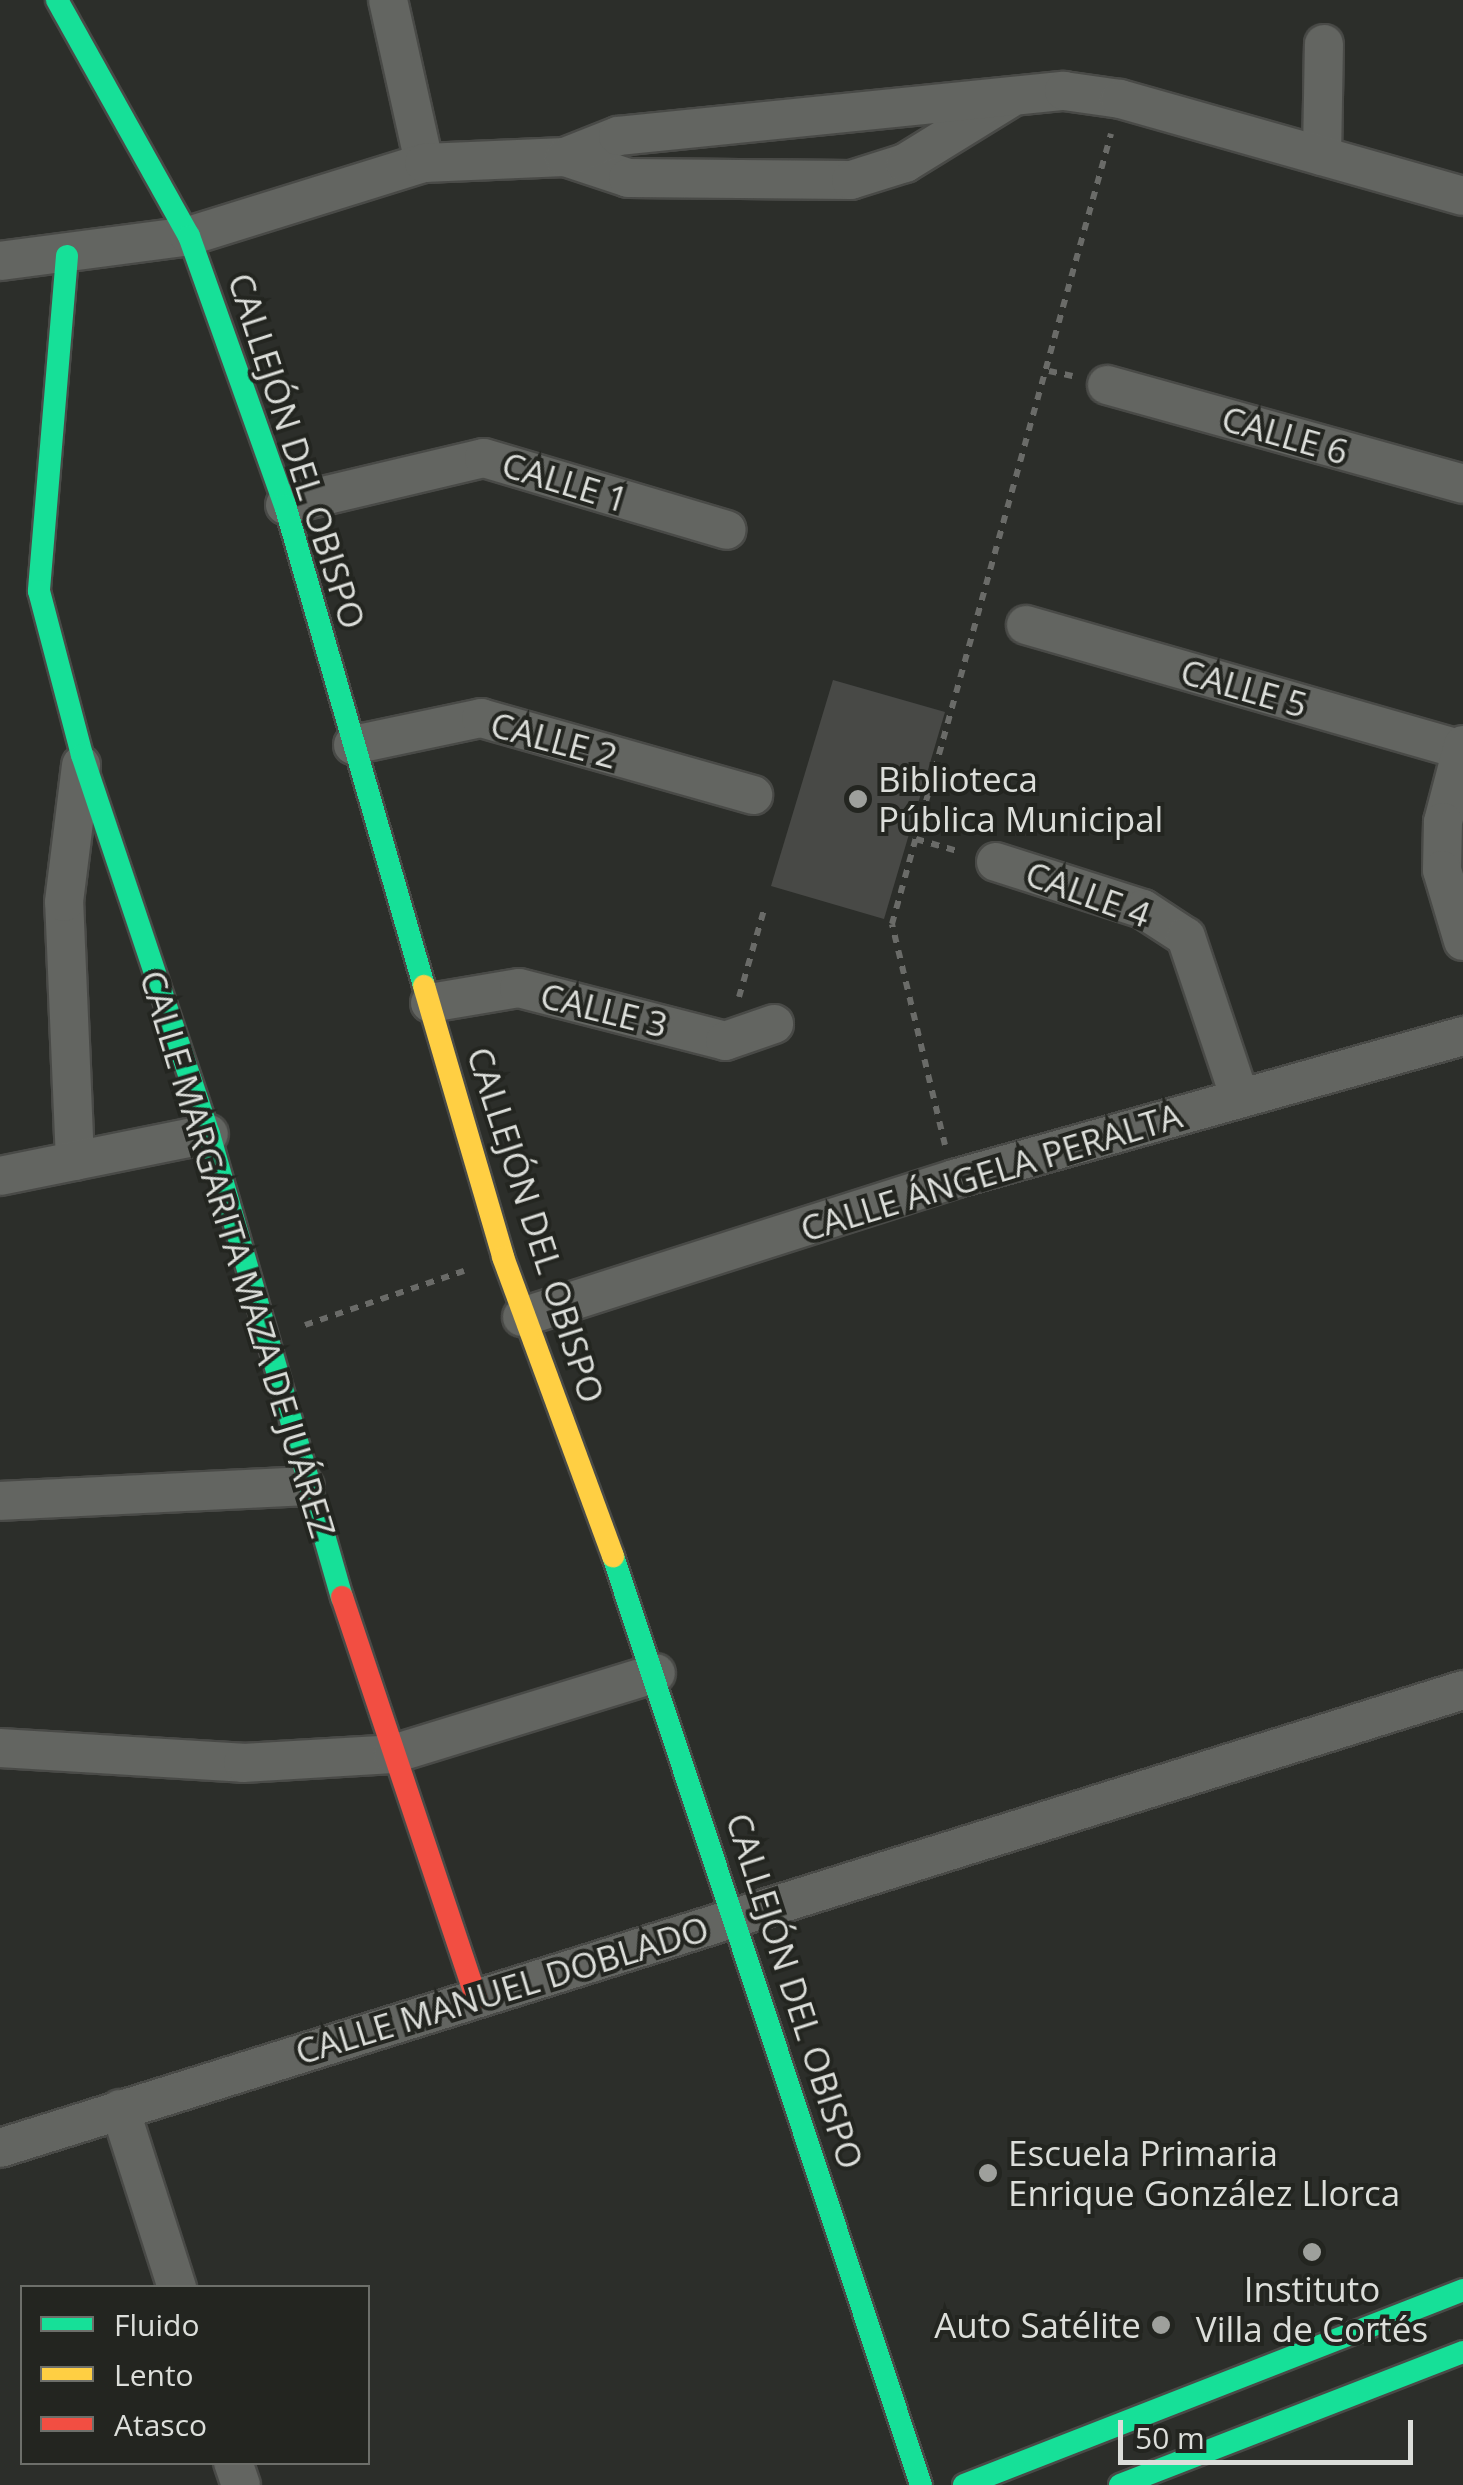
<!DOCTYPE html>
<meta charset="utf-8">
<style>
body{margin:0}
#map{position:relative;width:1463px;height:2485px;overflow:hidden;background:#2c2e2a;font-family:"Open Sans",sans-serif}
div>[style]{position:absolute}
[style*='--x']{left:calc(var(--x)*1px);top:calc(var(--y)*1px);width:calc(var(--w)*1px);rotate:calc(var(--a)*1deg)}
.building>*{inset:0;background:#484946}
.path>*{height:6px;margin-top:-3px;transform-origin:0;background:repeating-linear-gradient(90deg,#6a6b68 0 8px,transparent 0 16px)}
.roads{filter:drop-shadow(2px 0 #494a47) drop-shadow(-2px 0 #494a47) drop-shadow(0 2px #494a47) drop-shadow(0 -2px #494a47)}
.street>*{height:38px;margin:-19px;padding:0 19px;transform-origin:19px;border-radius:19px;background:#636561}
.fast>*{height:22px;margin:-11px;padding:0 11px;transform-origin:11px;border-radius:11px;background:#16e098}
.slow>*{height:22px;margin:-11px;padding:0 11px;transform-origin:11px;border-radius:11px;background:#ffcf43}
.jam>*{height:22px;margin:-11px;padding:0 11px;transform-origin:11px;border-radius:11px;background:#f24e42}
.dots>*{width:28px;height:28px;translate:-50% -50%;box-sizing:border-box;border:5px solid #232520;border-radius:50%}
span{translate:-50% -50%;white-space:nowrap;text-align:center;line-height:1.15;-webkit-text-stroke:8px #232520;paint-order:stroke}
.street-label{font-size:35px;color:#dcdeda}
.poi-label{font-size:35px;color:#dcdeda}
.left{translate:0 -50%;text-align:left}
.right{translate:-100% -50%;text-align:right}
.legend{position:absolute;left:20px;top:2285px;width:350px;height:180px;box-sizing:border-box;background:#232520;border:2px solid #6d6f6a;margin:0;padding:12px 18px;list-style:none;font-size:30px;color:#dcdeda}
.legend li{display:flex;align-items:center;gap:20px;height:50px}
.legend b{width:50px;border:2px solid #6d6f6a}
.scale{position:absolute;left:1118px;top:2420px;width:295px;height:45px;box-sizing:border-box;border:5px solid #dcdeda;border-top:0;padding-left:12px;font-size:30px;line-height:35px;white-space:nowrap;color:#dcdeda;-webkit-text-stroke:8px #232520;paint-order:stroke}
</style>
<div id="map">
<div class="building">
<i style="clip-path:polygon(833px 680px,945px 712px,884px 919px,771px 886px)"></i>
</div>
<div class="path">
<i style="--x:1049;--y:371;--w:24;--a:12"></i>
<i style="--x:916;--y:839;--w:47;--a:16.1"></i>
<i style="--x:739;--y:997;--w:91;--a:-74"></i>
<i style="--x:945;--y:1145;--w:227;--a:-103.5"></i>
<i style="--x:892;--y:924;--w:820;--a:-74.51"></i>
<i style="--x:305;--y:1325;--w:168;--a:-18.8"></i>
</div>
<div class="roads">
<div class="street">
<i style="--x:388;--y:0;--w:167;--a:77.5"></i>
<i style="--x:1322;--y:156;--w:112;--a:-89"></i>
<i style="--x:565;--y:157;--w:66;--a:18.4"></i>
<i style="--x:628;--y:178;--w:223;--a:0.5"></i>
<i style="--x:851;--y:180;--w:57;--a:-17.5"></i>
<i style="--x:905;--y:163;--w:122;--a:-31.6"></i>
<i style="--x:0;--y:261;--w:191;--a:-7.5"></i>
<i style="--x:189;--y:236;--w:246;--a:-17.3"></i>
<i style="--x:424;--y:163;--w:141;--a:-2.4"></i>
<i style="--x:565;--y:157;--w:57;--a:-21.6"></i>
<i style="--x:618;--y:136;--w:448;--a:-5.8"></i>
<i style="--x:1064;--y:91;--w:57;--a:8.1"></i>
<i style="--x:1120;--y:99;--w:356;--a:15.8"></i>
<i style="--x:1107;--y:385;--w:370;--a:15.5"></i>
<i style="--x:285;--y:505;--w:204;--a:-13.3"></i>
<i style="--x:484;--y:458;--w:253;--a:16.5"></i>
<i style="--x:1026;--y:625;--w:454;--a:16"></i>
<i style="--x:353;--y:745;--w:131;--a:-11.9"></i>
<i style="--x:481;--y:718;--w:283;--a:15.8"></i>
<i style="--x:1463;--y:745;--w:80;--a:104.6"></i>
<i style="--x:1443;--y:822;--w:48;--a:91.2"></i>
<i style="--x:1442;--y:870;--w:74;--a:73.5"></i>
<i style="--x:996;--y:862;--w:154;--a:17.7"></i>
<i style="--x:1143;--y:909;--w:51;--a:33.1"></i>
<i style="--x:1186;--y:937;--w:170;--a:71.5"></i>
<i style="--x:430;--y:1003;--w:90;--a:-9.6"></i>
<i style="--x:519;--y:988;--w:213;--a:14.4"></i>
<i style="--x:725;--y:1041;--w:52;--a:-19.1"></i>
<i style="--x:75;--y:1161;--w:259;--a:-92.4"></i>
<i style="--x:64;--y:902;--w:138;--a:-82.9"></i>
<i style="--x:0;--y:1176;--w:213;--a:-11.4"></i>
<i style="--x:522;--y:1317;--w:454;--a:-17.7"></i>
<i style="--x:954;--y:1179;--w:529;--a:-15.69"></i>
<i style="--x:0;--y:1501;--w:305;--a:-2.8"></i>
<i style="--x:0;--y:1748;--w:243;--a:3.5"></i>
<i style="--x:243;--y:1763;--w:150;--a:-3.4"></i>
<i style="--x:393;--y:1754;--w:275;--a:-17.1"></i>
<i style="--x:120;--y:2109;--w:188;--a:72.3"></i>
<i style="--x:0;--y:2148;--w:1533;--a:-17.38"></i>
<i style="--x:233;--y:2462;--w:24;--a:71"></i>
</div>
<div class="fast">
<i style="--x:57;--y:0;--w:270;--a:60.8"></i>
<i style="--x:189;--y:236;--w:286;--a:70.4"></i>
<i style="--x:285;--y:505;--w:501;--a:73.88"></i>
<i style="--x:67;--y:256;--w:336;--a:94.8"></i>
<i style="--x:39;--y:591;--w:170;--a:75.3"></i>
<i style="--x:82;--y:755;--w:400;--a:71.5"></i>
<i style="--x:209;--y:1134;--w:482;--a:74"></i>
<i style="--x:613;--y:1556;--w:979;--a:71.66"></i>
<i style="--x:964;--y:2485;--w:536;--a:-21.34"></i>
<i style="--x:1120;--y:2485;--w:368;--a:-21.2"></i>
</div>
<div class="slow">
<i style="--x:424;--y:986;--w:282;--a:73.7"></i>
<i style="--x:503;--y:1257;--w:319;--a:69.8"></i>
</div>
<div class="jam">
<i style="--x:342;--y:1597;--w:423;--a:71.5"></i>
</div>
</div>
<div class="dots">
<i style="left:858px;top:799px;background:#9ea09c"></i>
<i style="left:988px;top:2173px;background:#9ea09c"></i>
<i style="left:1312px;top:2252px;background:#9ea09c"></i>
<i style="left:1161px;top:2325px;background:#9ea09c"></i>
</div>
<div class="street-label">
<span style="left:1285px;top:435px;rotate:16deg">CALLE 6</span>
<span style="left:297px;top:451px;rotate:72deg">CALLEJÓN DEL OBISPO</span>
<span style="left:565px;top:482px;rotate:17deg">CALLE 1</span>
<span style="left:1244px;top:688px;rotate:16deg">CALLE 5</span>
<span style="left:554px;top:740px;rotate:15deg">CALLE 2</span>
<span style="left:1088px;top:894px;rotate:20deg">CALLE 4</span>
<span style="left:604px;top:1010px;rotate:14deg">CALLE 3</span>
<span style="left:991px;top:1172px;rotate:-17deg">CALLE ÁNGELA PERALTA</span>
<span style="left:536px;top:1225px;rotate:72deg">CALLEJÓN DEL OBISPO</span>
<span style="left:238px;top:1254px;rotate:73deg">CALLE MARGARITA MAZA DE JUÁREZ</span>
<span style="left:502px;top:1990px;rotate:-17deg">CALLE MANUEL DOBLADO</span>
<span style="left:795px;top:1991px;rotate:72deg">CALLEJÓN DEL OBISPO</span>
</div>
<div class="poi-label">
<span class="left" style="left:878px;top:799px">Biblioteca<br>Pública Municipal</span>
<span class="left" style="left:1008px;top:2173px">Escuela Primaria<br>Enrique González Llorca</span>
<span style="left:1312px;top:2309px">Instituto<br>Villa de Cortés</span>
<span class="right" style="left:1141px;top:2325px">Auto Satélite</span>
</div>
<ul class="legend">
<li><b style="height:12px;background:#16e098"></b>Fluido</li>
<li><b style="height:12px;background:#ffcf43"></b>Lento</li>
<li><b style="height:12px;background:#f24e42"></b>Atasco</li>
</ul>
<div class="scale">50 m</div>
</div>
